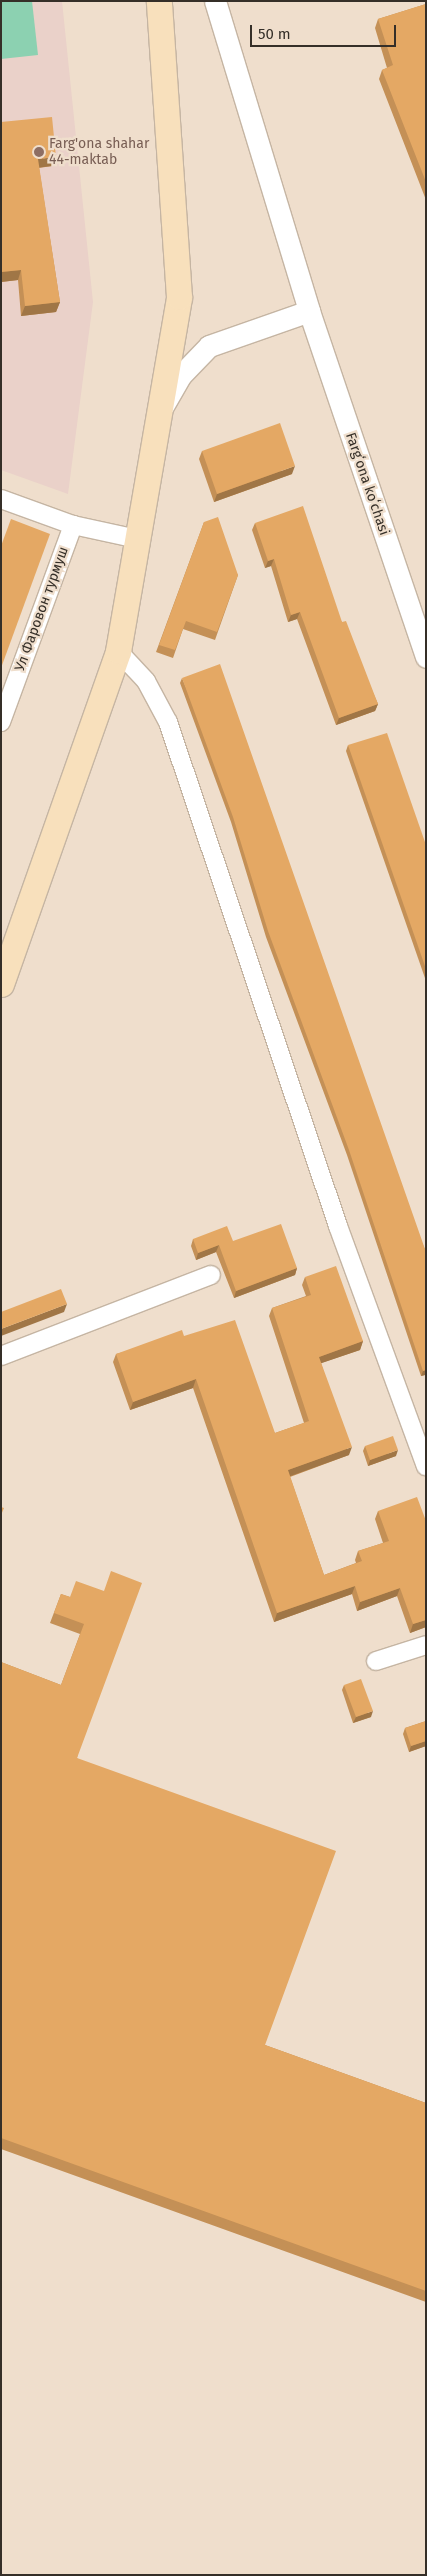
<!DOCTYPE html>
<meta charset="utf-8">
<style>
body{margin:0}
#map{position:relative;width:427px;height:2576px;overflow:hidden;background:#efdecc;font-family:"Fira Sans",sans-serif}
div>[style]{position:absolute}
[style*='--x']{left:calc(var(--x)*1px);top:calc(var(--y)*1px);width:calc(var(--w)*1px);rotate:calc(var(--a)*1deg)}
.education>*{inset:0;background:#ead1c9}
.green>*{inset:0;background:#8cd1b1}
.roads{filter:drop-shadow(1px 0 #c5b5a3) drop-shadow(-1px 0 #c5b5a3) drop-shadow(0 1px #c5b5a3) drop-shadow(0 -1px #c5b5a3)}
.minor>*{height:18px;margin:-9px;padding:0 9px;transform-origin:9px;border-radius:9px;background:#fff}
.tertiary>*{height:21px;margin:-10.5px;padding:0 10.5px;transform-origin:10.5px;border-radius:10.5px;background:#fff}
.secondary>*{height:25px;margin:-12.5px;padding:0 12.5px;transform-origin:12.5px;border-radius:12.5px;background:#f8e0bc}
.wall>*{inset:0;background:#c49056}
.shaded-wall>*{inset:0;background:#a07646}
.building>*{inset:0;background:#e4a864}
.dots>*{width:14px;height:14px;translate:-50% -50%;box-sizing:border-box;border:2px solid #efdecc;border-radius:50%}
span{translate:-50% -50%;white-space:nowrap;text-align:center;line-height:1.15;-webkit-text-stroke:4.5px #efdecc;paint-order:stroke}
.education-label{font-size:14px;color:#785e54}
.left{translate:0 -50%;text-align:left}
.street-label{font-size:14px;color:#352f28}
.frame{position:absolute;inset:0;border:2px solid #352f28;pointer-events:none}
.scale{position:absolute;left:250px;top:25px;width:146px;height:22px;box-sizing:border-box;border:2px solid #352f28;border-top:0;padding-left:6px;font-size:15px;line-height:18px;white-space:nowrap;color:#352f28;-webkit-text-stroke:4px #efdecc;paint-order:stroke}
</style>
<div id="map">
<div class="education">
<i style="clip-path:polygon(1px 1px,62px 1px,93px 302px,68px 494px,1px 470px)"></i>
</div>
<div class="green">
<i style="clip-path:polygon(1px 1px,32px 1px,38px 55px,1px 59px)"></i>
</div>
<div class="roads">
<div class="minor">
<i style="--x:1;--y:499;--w:77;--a:19.9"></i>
<i style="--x:73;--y:525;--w:66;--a:12.3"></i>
<i style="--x:118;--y:651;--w:41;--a:47"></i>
<i style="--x:146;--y:681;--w:47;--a:61.8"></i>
<i style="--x:168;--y:722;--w:532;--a:71.36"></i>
<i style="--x:338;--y:1226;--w:256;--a:69.9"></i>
<i style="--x:1;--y:722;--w:210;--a:-69.9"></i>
<i style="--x:1;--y:1356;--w:225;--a:-21.1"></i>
<i style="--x:376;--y:1661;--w:52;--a:-17.7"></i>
</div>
<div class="tertiary">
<i style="--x:215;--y:1;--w:324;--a:73.1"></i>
<i style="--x:309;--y:311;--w:365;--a:71.3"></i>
<i style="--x:163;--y:406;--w:36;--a:-60"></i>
<i style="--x:181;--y:375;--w:40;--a:-46"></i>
<i style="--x:209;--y:346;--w:106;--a:-19.3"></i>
</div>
<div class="secondary">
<i style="--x:1;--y:984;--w:353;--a:-70.6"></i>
<i style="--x:118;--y:651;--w:359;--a:-80.2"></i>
<i style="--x:179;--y:297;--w:297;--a:-93.9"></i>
</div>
</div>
<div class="wall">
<i style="clip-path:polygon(426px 4px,426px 200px,379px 79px,382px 70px,387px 68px,375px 28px,378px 19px)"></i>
<i style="clip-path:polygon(1px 122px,52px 166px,39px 168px,60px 302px,56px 312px,21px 316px,18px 280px,1px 282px)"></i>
<i style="clip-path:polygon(202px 451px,292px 474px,214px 502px,199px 459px)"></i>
<i style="clip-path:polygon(204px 522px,238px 575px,215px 640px,183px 629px,173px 658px,156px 652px)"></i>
<i style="clip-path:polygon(255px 523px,342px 622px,378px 704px,375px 711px,336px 725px,297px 619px,288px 622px,271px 566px,265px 568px,252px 530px)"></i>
<i style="clip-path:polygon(182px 678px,426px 1252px,426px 1377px,425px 1375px,421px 1376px,347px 1155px,266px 937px,231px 822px,180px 683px)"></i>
<i style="clip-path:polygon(348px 745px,426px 845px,426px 981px,346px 751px)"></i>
<i style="clip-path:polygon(193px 1239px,233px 1241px,297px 1268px,295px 1275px,234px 1298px,216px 1252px,196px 1260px,191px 1246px)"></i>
<i style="clip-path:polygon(305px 1277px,363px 1341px,360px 1350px,321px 1363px,349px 1455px,290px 1477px,324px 1575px,356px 1563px,355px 1560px,358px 1551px,383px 1543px,375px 1519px,378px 1511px,426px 1521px,426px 1627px,410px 1633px,397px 1596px,357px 1611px,352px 1594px,274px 1622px,193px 1388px,130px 1410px,113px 1362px,116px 1354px,184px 1336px,275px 1433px,304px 1423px,269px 1316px,272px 1308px,306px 1296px,302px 1285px)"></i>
<i style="clip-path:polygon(365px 1446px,396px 1456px,368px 1466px,363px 1451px)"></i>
<i style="clip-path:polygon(104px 1591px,77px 1758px,265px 2045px,426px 2103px,426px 2302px,1px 2149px,1px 1662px,61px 1685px,80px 1634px,50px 1623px,61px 1594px,70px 1597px)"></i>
<i style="clip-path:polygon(344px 1685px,371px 1717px,353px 1723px,342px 1690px)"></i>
<i style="clip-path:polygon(426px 1721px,426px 1746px,409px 1752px,403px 1734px,405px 1728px)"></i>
</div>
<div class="shaded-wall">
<i style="clip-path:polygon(56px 157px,52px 166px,35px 168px,38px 159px)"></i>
<i style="clip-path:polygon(21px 270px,18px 280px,1px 282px,1px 272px)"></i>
<i style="clip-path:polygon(60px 302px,56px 312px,21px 316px,25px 306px)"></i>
<i style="clip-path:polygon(295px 466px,292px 474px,214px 502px,217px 494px)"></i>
<i style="clip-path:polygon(274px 559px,271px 566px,265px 568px,268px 561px)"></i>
<i style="clip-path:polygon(300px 612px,297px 619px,288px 622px,291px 615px)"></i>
<i style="clip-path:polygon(378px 704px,375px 711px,336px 725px,339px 718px)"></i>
<i style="clip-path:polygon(219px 1245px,216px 1252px,196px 1260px,198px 1253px)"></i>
<i style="clip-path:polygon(297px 1268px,295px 1275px,234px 1298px,236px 1291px)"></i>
<i style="clip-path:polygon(67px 1304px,64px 1312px,1px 1336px,1px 1329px)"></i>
<i style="clip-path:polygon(363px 1341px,360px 1350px,316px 1365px,319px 1357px)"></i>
<i style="clip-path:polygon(426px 1370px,425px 1375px,421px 1376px,423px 1371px)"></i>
<i style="clip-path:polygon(196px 1379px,193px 1388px,130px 1410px,133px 1402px)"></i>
<i style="clip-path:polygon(352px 1447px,349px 1455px,285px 1478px,288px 1470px)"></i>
<i style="clip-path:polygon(398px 1450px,396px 1456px,368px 1466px,370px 1460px)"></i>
<i style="clip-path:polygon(355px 1586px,352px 1594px,274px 1622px,277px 1613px)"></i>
<i style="clip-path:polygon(400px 1588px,397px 1596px,357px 1611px,360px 1602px)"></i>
<i style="clip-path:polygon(426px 1620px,426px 1627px,410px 1633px,413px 1624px)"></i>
<i style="clip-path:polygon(373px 1711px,371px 1717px,353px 1723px,356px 1717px)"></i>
<i style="clip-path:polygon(426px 1741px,426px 1746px,409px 1752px,411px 1746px)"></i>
</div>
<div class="building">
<i style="clip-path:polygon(426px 4px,426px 182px,382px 70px,393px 65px,378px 19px)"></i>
<i style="clip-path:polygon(52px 117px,56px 157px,38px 159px,60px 302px,25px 306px,21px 270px,1px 272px,1px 122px)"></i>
<i style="clip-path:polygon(280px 423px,295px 466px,217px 494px,202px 451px)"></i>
<i style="clip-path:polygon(303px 506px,342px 622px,346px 621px,378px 704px,339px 718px,300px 612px,291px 615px,274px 559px,268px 561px,255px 523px)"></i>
<i style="clip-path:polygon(218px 517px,238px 575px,217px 632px,186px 621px,175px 650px,159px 645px,204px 522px)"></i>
<i style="clip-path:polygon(11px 519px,50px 534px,1px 668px,1px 546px)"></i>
<i style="clip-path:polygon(220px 664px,426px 1252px,426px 1370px,423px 1371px,349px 1150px,268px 931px,233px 817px,182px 678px)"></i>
<i style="clip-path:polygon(387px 733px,426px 845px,426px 969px,348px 745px)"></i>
<i style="clip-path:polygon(281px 1224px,297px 1268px,236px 1291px,219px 1245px,198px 1253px,193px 1239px,227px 1226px,233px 1241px)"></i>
<i style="clip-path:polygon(336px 1266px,363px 1341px,319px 1357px,352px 1447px,288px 1470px,324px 1575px,362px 1561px,358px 1551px,389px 1541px,378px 1511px,417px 1497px,426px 1521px,426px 1620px,413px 1624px,400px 1588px,360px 1602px,355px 1586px,277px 1613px,196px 1379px,133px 1402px,116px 1354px,182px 1330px,184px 1336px,235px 1320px,275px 1433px,309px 1421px,272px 1308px,311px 1295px,305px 1277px)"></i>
<i style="clip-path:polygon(61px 1289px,67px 1304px,1px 1329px,1px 1312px)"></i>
<i style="clip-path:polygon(393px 1436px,398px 1450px,370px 1460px,365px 1446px)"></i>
<i style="clip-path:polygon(1px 1507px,4px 1508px,1px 1515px)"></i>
<i style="clip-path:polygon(111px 1571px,142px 1583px,77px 1758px,336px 1851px,265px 2045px,426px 2103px,426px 2291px,1px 2138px,1px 1662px,61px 1685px,84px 1624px,54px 1613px,61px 1594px,70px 1597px,76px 1581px,104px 1591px)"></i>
<i style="clip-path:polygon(361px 1679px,373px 1711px,356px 1717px,344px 1685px)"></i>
<i style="clip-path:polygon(426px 1721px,426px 1741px,411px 1746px,405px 1728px)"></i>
</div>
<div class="dots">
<i style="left:39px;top:152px;background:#8d6e63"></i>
</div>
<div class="education-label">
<span class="left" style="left:49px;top:152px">Farg'ona shahar<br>44-maktab</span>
</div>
<div class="street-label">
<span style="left:367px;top:484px;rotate:71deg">Fargʻona koʻchasi</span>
<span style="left:42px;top:609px;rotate:-70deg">Ул Фаровон турмуш</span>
</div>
<div class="frame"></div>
<div class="scale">50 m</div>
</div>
